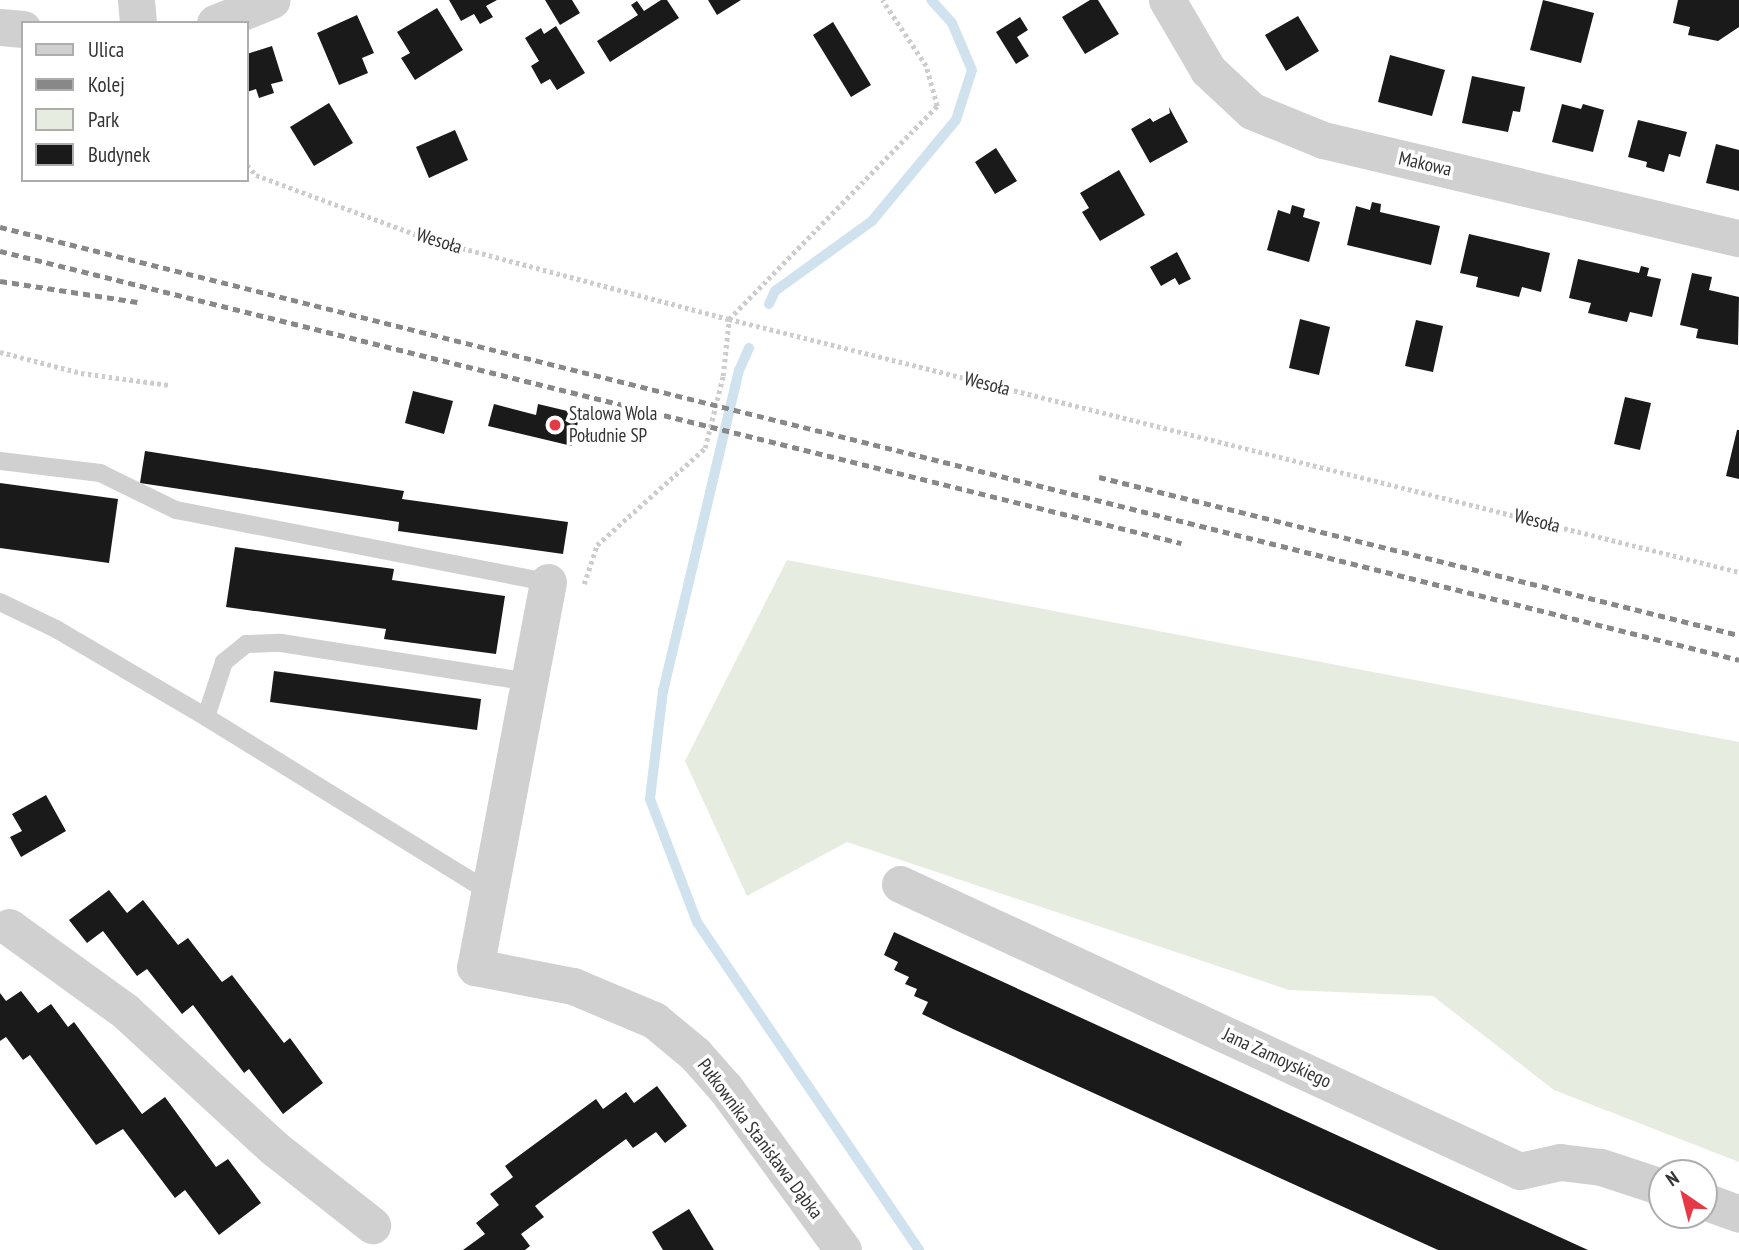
<!DOCTYPE html>
<meta charset="utf-8">
<style>
body{margin:0}
#map{position:relative;width:1739px;height:1250px;overflow:hidden;background:#fff;font-family:"PT Sans Narrow",sans-serif}
div>[style]{position:absolute}
[style*='--x']{left:calc(var(--x)*1px);top:calc(var(--y)*1px);width:calc(var(--w)*1px);rotate:calc(var(--a)*1deg)}
.green>*{inset:0;background:#e6ecdf}
.stream>*{height:10px;margin:-5px;padding:0 5px;transform-origin:5px;border-radius:5px;background:#cfe2ee}
.building>*{inset:0;background:#1a1a1a}
.path>*{height:4.5px;margin-top:-2.25px;transform-origin:0;background:repeating-linear-gradient(90deg,#cdcdcd 0 3.5px,transparent 0 7px)}
.service>*{height:18px;margin:-9px;padding:0 9px;transform-origin:9px;border-radius:9px;background:#d0d0d0}
.minor>*{height:37px;margin:-18.5px;padding:0 18.5px;transform-origin:18.5px;border-radius:18.5px;background:#d0d0d0}
.rail>*{height:5px;margin-top:-2.5px;transform-origin:0;background:repeating-linear-gradient(90deg,#888 0 7px,transparent 0 12px)}
.dots>*{width:19px;height:19px;translate:-50% -50%;box-sizing:border-box;border:4px solid #fff;border-radius:50%}
span{translate:-50% -50%;white-space:nowrap;text-align:center;line-height:1.15;-webkit-text-stroke:7px #fff;paint-order:stroke}
.street-label{font-size:19px;color:#333}
.poi-label{font-size:19px;color:#333}
.left{translate:0 -50%;text-align:left}
.legend{position:absolute;left:21px;top:21px;width:228px;height:161px;box-sizing:border-box;background:#fff;border:2px solid #adadad;margin:0;padding:9px 12px;list-style:none;font-size:21px;color:#333}
.legend li{display:flex;align-items:center;gap:14px;height:35px}
.legend b{width:35px;border:2px solid #adadad}
.north{position:absolute;left:1648px;top:1159px;width:70px;height:70px;box-sizing:border-box;background:#fff;border:2px solid #adadad;border-radius:50%;rotate:325deg;font-size:19px;font-weight:700;line-height:28px;text-align:center;color:#333}
.north::after{content:'';display:block;margin:auto;width:24px;height:32px;background:#e63946;clip-path:polygon(50% 0,100% 100%,50% 72%,0 100%)}
</style>
<div id="map">
<div class="green">
<i style="clip-path:polygon(787px 560px,1739px 742px,1739px 1162px,1554px 1090px,1433px 996px,1289px 990px,847px 842px,747px 896px,685px 761px)"></i>
</div>
<div class="stream">
<i style="--x:769;--y:304;--w:14;--a:-65"></i>
<i style="--x:775;--y:291;--w:120;--a:-35.8"></i>
<i style="--x:872;--y:221;--w:131;--a:-50.3"></i>
<i style="--x:956;--y:120;--w:52;--a:-72.3"></i>
<i style="--x:972;--y:70;--w:51;--a:-113.1"></i>
<i style="--x:952;--y:23;--w:31;--a:-132"></i>
<i style="--x:749;--y:348;--w:24;--a:114"></i>
<i style="--x:739;--y:370;--w:330;--a:103.3"></i>
<i style="--x:663;--y:691;--w:109;--a:96.9"></i>
<i style="--x:650;--y:799;--w:132;--a:69.1"></i>
<i style="--x:697;--y:922;--w:396;--a:55.9"></i>
</div>
<div class="building">
<i style="clip-path:polygon(449px 0,497px 0,486px 6px,493px 17px,480px 24px,474px 14px,461px 21px)"></i>
<i style="clip-path:polygon(545px 0,572px 0,580px 13px,560px 25px)"></i>
<i style="clip-path:polygon(661px 0,667px 0,679px 18px,610px 62px,597px 41px,638px 15px,631px 5px,637px 1px,644px 11px)"></i>
<i style="clip-path:polygon(708px 0,741px 0,717px 15px)"></i>
<i style="clip-path:polygon(1090px 0,1098px 0,1119px 34px,1085px 54px,1062px 17px)"></i>
<i style="clip-path:polygon(1543px 0,1594px 13px,1581px 63px,1530px 50px)"></i>
<i style="clip-path:polygon(1678px 0,1739px 0,1739px 27px,1718px 41px,1688px 35px,1690px 27px,1673px 23px)"></i>
<i style="clip-path:polygon(437px 8px,463px 50px,415px 80px,401px 58px,410px 53px,397px 32px)"></i>
<i style="clip-path:polygon(357px 15px,374px 53px,362px 58px,368px 73px,339px 85px,317px 33px)"></i>
<i style="clip-path:polygon(1298px 16px,1319px 51px,1286px 71px,1265px 35px)"></i>
<i style="clip-path:polygon(1020px 17px,1028px 30px,1017px 37px,1029px 56px,1016px 64px,996px 32px)"></i>
<i style="clip-path:polygon(833px 22px,871px 85px,851px 97px,813px 35px)"></i>
<i style="clip-path:polygon(556px 26px,585px 73px,557px 90px,550px 79px,541px 84px,531px 66px,539px 61px,525px 38px,541px 28px,544px 34px)"></i>
<i style="clip-path:polygon(272px 46px,283px 81px,271px 84px,274px 93px,259px 98px,256px 89px,247px 92px,247px 54px)"></i>
<i style="clip-path:polygon(1390px 55px,1445px 70px,1432px 116px,1378px 102px)"></i>
<i style="clip-path:polygon(1472px 76px,1525px 87px,1520px 112px,1513px 111px,1508px 132px,1462px 123px)"></i>
<i style="clip-path:polygon(329px 103px,353px 143px,314px 166px,290px 127px)"></i>
<i style="clip-path:polygon(1562px 104px,1581px 109px,1583px 104px,1604px 110px,1593px 152px,1552px 142px)"></i>
<i style="clip-path:polygon(1169px 107px,1188px 142px,1150px 163px,1131px 129px,1150px 118px,1153px 122px,1170px 113px)"></i>
<i style="clip-path:polygon(1638px 120px,1687px 132px,1680px 157px,1669px 154px,1664px 172px,1646px 167px,1647px 162px,1628px 157px)"></i>
<i style="clip-path:polygon(455px 130px,468px 160px,429px 178px,416px 147px)"></i>
<i style="clip-path:polygon(1716px 144px,1739px 150px,1739px 191px,1706px 183px)"></i>
<i style="clip-path:polygon(996px 148px,1017px 181px,995px 194px,975px 162px)"></i>
<i style="clip-path:polygon(1119px 170px,1145px 215px,1100px 241px,1082px 212px,1089px 208px,1080px 193px)"></i>
<i style="clip-path:polygon(1372px 202px,1381px 204px,1380px 212px,1440px 226px,1431px 265px,1347px 245px,1356px 206px,1370px 210px)"></i>
<i style="clip-path:polygon(1292px 205px,1305px 209px,1303px 217px,1320px 222px,1309px 262px,1267px 250px,1278px 210px,1290px 214px)"></i>
<i style="clip-path:polygon(1469px 234px,1550px 253px,1541px 292px,1522px 287px,1519px 297px,1476px 287px,1478px 277px,1460px 273px)"></i>
<i style="clip-path:polygon(1177px 252px,1191px 279px,1179px 285px,1175px 278px,1161px 286px,1150px 267px)"></i>
<i style="clip-path:polygon(1578px 259px,1639px 273px,1641px 266px,1649px 268px,1647px 276px,1661px 279px,1652px 317px,1630px 312px,1627px 322px,1588px 313px,1591px 303px,1569px 298px)"></i>
<i style="clip-path:polygon(1692px 273px,1712px 277px,1709px 290px,1739px 297px,1738px 345px,1696px 338px,1698px 329px,1680px 325px)"></i>
<i style="clip-path:polygon(1300px 319px,1330px 327px,1319px 375px,1289px 368px)"></i>
<i style="clip-path:polygon(1416px 320px,1443px 326px,1433px 372px,1405px 366px)"></i>
<i style="clip-path:polygon(413px 391px,453px 401px,444px 434px,405px 423px)"></i>
<i style="clip-path:polygon(1625px 397px,1651px 403px,1640px 450px,1614px 444px)"></i>
<i style="clip-path:polygon(494px 404px,536px 415px,538px 404px,580px 414px,572px 446px,488px 426px)"></i>
<i style="clip-path:polygon(1737px 430px,1739px 430px,1739px 479px,1726px 476px)"></i>
<i style="clip-path:polygon(145px 451px,404px 491px,402px 499px,568px 522px,563px 554px,398px 531px,399px 522px,140px 483px)"></i>
<i style="clip-path:polygon(0 483px,118px 499px,109px 563px,0 548px)"></i>
<i style="clip-path:polygon(235px 547px,394px 569px,392px 580px,505px 596px,496px 654px,384px 639px,386px 629px,226px 607px)"></i>
<i style="clip-path:polygon(274px 671px,481px 699px,477px 730px,270px 702px)"></i>
<i style="clip-path:polygon(46px 795px,66px 831px,21px 857px,10px 837px,22px 831px,12px 814px)"></i>
<i style="clip-path:polygon(109px 890px,127px 913px,143px 900px,178px 945px,188px 938px,222px 982px,232px 975px,284px 1043px,290px 1038px,323px 1083px,283px 1114px,249px 1069px,244px 1073px,193px 1005px,182px 1014px,147px 969px,137px 976px,103px 931px,87px 943px,69px 920px)"></i>
<i style="clip-path:polygon(894px 932px,1400px 1164px,1588px 1250px,1438px 1250px,953px 1029px,922px 1014px,928px 1002px,914px 996px,917px 989px,905px 984px,909px 977px,894px 970px,898px 962px,884px 955px)"></i>
<i style="clip-path:polygon(21px 991px,38px 1013px,51px 1004px,68px 1027px,74px 1022px,142px 1114px,165px 1097px,216px 1167px,228px 1159px,261px 1203px,219px 1235px,185px 1190px,175px 1198px,123px 1129px,96px 1145px,30px 1055px,23px 1060px,6px 1037px,0 1041px,0 993px,6px 1001px)"></i>
<i style="clip-path:polygon(657px 1086px,687px 1126px,665px 1143px,656px 1132px,633px 1148px,626px 1139px,535px 1206px,544px 1217px,521px 1234px,530px 1246px,525px 1250px,463px 1250px,485px 1234px,476px 1223px,499px 1205px,490px 1194px,513px 1177px,505px 1166px,596px 1099px,603px 1109px,626px 1092px,634px 1103px)"></i>
<i style="clip-path:polygon(689px 1209px,714px 1250px,663px 1250px,652px 1232px)"></i>
</div>
<div class="path">
<i style="--x:247;--y:165;--w:13;--a:48"></i>
<i style="--x:256;--y:175;--w:184;--a:20.4"></i>
<i style="--x:428;--y:239;--w:311;--a:14.9"></i>
<i style="--x:729;--y:319;--w:1041;--a:14.06"></i>
<i style="--x:0;--y:352;--w:84;--a:14.5"></i>
<i style="--x:81;--y:373;--w:89;--a:7.8"></i>
<i style="--x:584;--y:584;--w:41;--a:-71.6"></i>
<i style="--x:597;--y:545;--w:145;--a:-41.9"></i>
<i style="--x:705;--y:448;--w:74;--a:-76"></i>
<i style="--x:723;--y:376;--w:57;--a:-84"></i>
<i style="--x:729;--y:319;--w:298;--a:-45.7"></i>
<i style="--x:937;--y:106;--w:41;--a:-105.4"></i>
<i style="--x:926;--y:66;--w:79;--a:-123.7"></i>
</div>
<div class="service">
<i style="--x:0;--y:461;--w:101;--a:6.8"></i>
<i style="--x:100;--y:473;--w:85;--a:26"></i>
<i style="--x:176;--y:510;--w:379;--a:11"></i>
<i style="--x:0;--y:602;--w:62;--a:25.7"></i>
<i style="--x:56;--y:629;--w:174;--a:30.4"></i>
<i style="--x:206;--y:717;--w:333;--a:31.7"></i>
<i style="--x:206;--y:717;--w:58;--a:-71.9"></i>
<i style="--x:224;--y:662;--w:28;--a:-39"></i>
<i style="--x:246;--y:644;--w:35;--a:-2"></i>
<i style="--x:281;--y:643;--w:252;--a:8.9"></i>
</div>
<div class="minor">
<i style="--x:136;--y:0;--w:23;--a:85"></i>
<i style="--x:1167;--y:0;--w:81;--a:59.6"></i>
<i style="--x:1208;--y:70;--w:60;--a:43"></i>
<i style="--x:1252;--y:111;--w:77;--a:22.2"></i>
<i style="--x:1323;--y:140;--w:427;--a:13.3"></i>
<i style="--x:215;--y:23;--w:61;--a:-22"></i>
<i style="--x:0;--y:27;--w:23;--a:5"></i>
<i style="--x:548;--y:582;--w:392;--a:100.7"></i>
<i style="--x:475;--y:967;--w:100;--a:11"></i>
<i style="--x:573;--y:986;--w:88;--a:22.8"></i>
<i style="--x:654;--y:1020;--w:53;--a:39.7"></i>
<i style="--x:695;--y:1054;--w:47;--a:48.5"></i>
<i style="--x:726;--y:1089;--w:199;--a:54"></i>
<i style="--x:900;--y:884;--w:683;--a:24.84"></i>
<i style="--x:1520;--y:1171;--w:41;--a:-12.7"></i>
<i style="--x:1560;--y:1162;--w:41;--a:7"></i>
<i style="--x:1601;--y:1167;--w:64;--a:18.2"></i>
<i style="--x:9;--y:927;--w:143;--a:35.9"></i>
<i style="--x:125;--y:1011;--w:202;--a:42.6"></i>
<i style="--x:274;--y:1148;--w:125;--a:38.2"></i>
<i style="--x:1704;--y:1201;--w:37;--a:20"></i>
</div>
<div class="rail">
<i style="--x:0;--y:227;--w:1792;--a:13.98"></i>
<i style="--x:0;--y:251;--w:1217;--a:13.89"></i>
<i style="--x:0;--y:281;--w:139;--a:8.7"></i>
<i style="--x:1099;--y:477;--w:659;--a:13.87"></i>
</div>
<div class="dots">
<i style="left:555px;top:425px;background:#e63946"></i>
</div>
<div class="street-label">
<span style="left:1425px;top:164px;rotate:13deg">Makowa</span>
<span style="left:439px;top:241px;rotate:17deg">Wesoła</span>
<span style="left:987px;top:384px;rotate:14deg">Wesoła</span>
<span style="left:1537px;top:521px;rotate:14deg">Wesoła</span>
<span style="left:1277px;top:1058px;rotate:25deg">Jana Zamoyskiego</span>
<span style="left:760px;top:1139px;rotate:53deg">Pułkownika Stanisława Dąbka</span>
</div>
<div class="poi-label">
<span class="left" style="left:569px;top:425px">Stalowa Wola<br>Południe SP</span>
</div>
<ul class="legend">
<li><b style="height:9px;background:#d0d0d0"></b>Ulica</li>
<li><b style="height:9px;background:#888"></b>Kolej</li>
<li><b style="height:19px;background:#e6ecdf"></b>Park</li>
<li><b style="height:19px;background:#1a1a1a"></b>Budynek</li>
</ul>
<div class="north">N</div>
</div>
